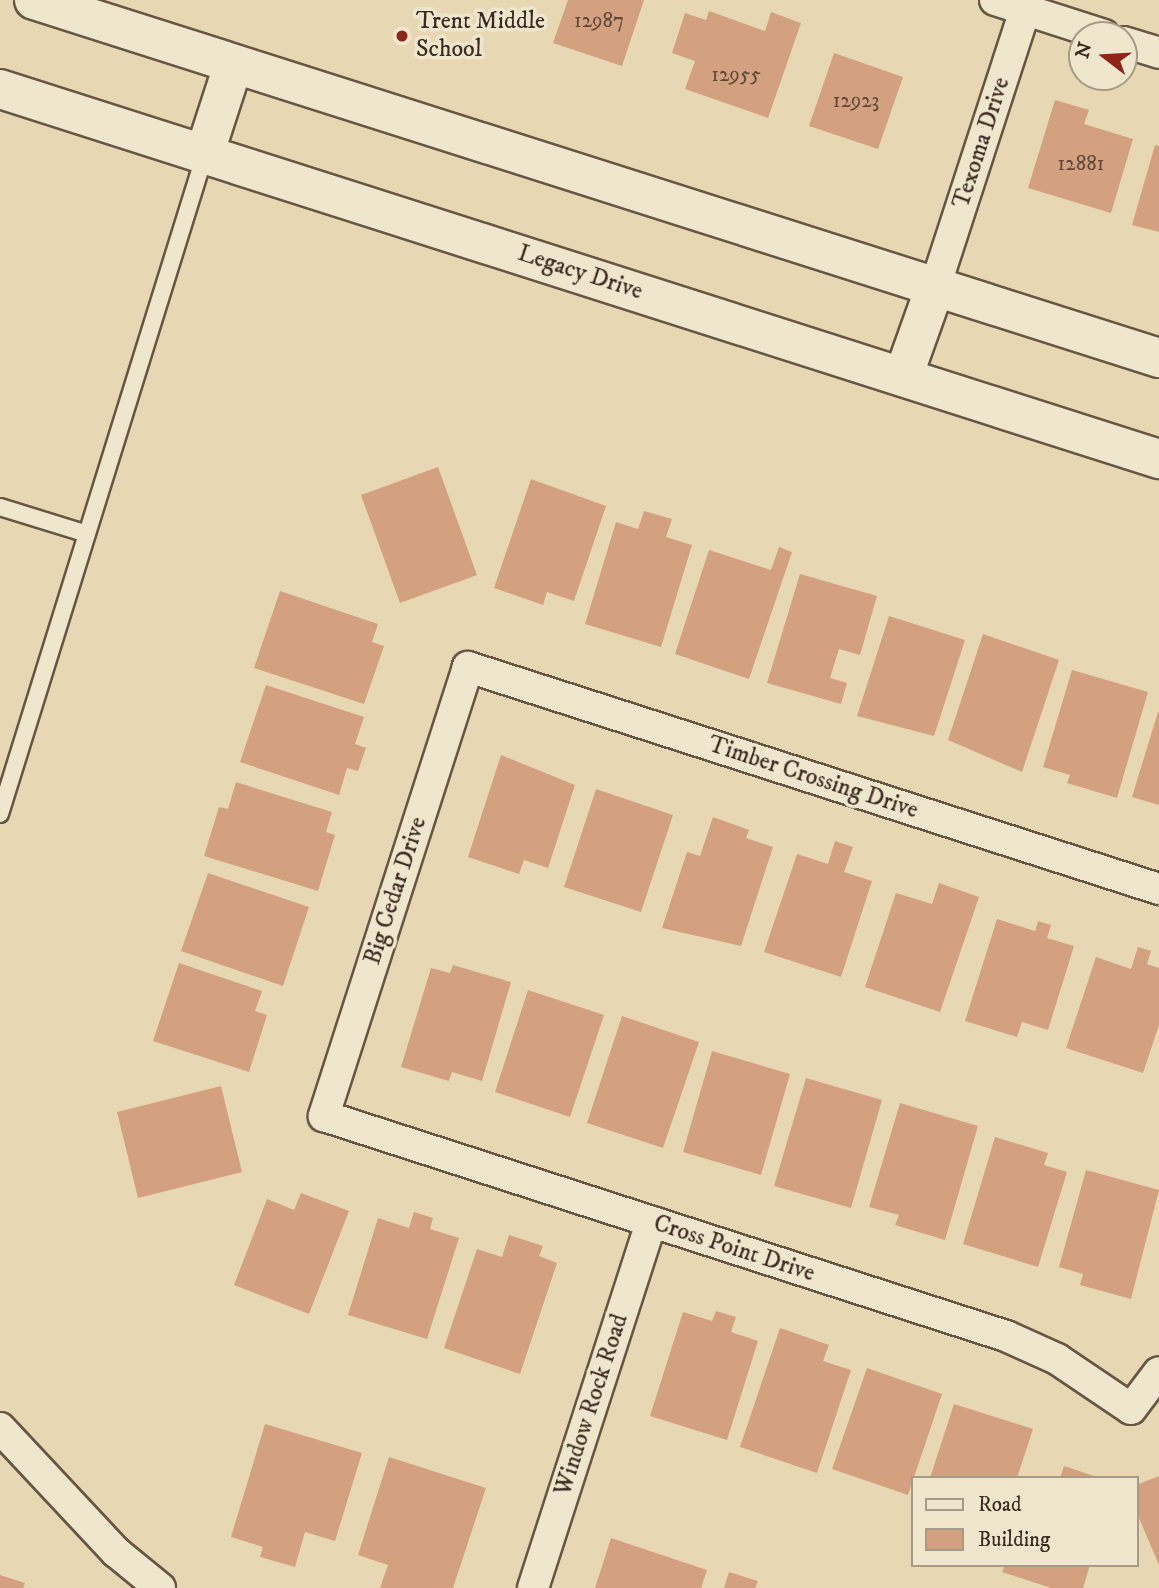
<!DOCTYPE html>
<style>
body{margin:0}
#map{position:relative;width:1159px;height:1588px;overflow:hidden;background:#e7d8b3;font-family:"IM FELL DW Pica",serif}
div>[style]{position:absolute}
[style*='--x']{left:calc(var(--x)*1px);top:calc(var(--y)*1px);width:calc(var(--w)*1px);rotate:calc(var(--a)*1deg)}
.building>*{inset:0;background:#d3a180}
.roads{filter:drop-shadow(2px 0 #675644) drop-shadow(-2px 0 #675644) drop-shadow(0 2px #675644) drop-shadow(0 -2px #675644)}
.lane>*{height:16px;margin:-8px;padding:0 8px;transform-origin:8px;border-radius:8px;background:#efe6ce}
.street>*{height:30px;margin:-15px;padding:0 15px;transform-origin:15px;border-radius:15px;background:#efe6ce}
.secondary>*{height:38px;margin:-19px;padding:0 19px;transform-origin:19px;border-radius:19px;background:#efe6ce}
.dots>*{width:19px;height:19px;translate:-50% -50%;box-sizing:border-box;border:4px solid #efe6ce;border-radius:50%}
span{translate:-50% -50%;white-space:nowrap;text-align:center;line-height:1.15;-webkit-text-stroke:7px #efe6ce;paint-order:stroke}
.number-label{font-size:21px;color:#624837}
.number-label span{-webkit-text-stroke-width:0}
.poi-label{font-size:24px;color:#3c2b1f}
.left{translate:0 -50%;text-align:left}
.street-label{font-size:24px;color:#3c2b1f}
.legend{position:absolute;left:911px;top:1476px;width:228px;height:91px;box-sizing:border-box;background:#efe6ce;border:2px solid #a79b88;margin:0;padding:9px 12px;list-style:none;font-size:21px;color:#3c2b1f}
.legend li{display:flex;align-items:center;gap:14px;height:35px}
.legend b{width:35px;border:2px solid #a79b88}
.north{position:absolute;left:1068px;top:21px;width:70px;height:70px;box-sizing:border-box;background:#efe6ce;border:2px solid #a79b88;border-radius:50%;rotate:287deg;font-size:19px;font-weight:700;line-height:28px;text-align:center;color:#3c2b1f}
.north::after{content:'';display:block;margin:auto;width:24px;height:32px;background:#8f2418;clip-path:polygon(50% 0,100% 100%,50% 72%,0 100%)}
</style>
<div id="map">
<div class="building">
<i style="clip-path:polygon(568px 0,644px 0,622px 66px,553px 43px)"></i>
<i style="clip-path:polygon(709px 11px,765px 31px,771px 12px,801px 23px,768px 118px,685px 89px,695px 61px,672px 53px,685px 13px,706px 20px)"></i>
<i style="clip-path:polygon(834px 53px,903px 77px,878px 149px,809px 126px)"></i>
<i style="clip-path:polygon(1055px 100px,1089px 110px,1084px 124px,1133px 139px,1111px 213px,1028px 188px)"></i>
<i style="clip-path:polygon(1155px 145px,1159px 146px,1159px 232px,1132px 225px)"></i>
<i style="clip-path:polygon(438px 467px,477px 575px,400px 603px,361px 495px)"></i>
<i style="clip-path:polygon(531px 479px,606px 506px,574px 601px,547px 592px,543px 605px,494px 588px)"></i>
<i style="clip-path:polygon(644px 511px,672px 519px,666px 537px,692px 545px,661px 647px,585px 624px,616px 522px,638px 529px)"></i>
<i style="clip-path:polygon(779px 547px,792px 552px,749px 679px,675px 654px,709px 550px,771px 570px)"></i>
<i style="clip-path:polygon(800px 574px,877px 596px,860px 655px,839px 649px,830px 678px,847px 683px,841px 704px,767px 683px)"></i>
<i style="clip-path:polygon(280px 591px,378px 624px,372px 642px,384px 646px,364px 704px,254px 668px)"></i>
<i style="clip-path:polygon(889px 616px,965px 640px,934px 736px,857px 716px)"></i>
<i style="clip-path:polygon(983px 634px,1059px 660px,1022px 772px,948px 740px)"></i>
<i style="clip-path:polygon(1072px 670px,1148px 692px,1117px 798px,1067px 783px,1070px 775px,1043px 767px)"></i>
<i style="clip-path:polygon(266px 685px,364px 717px,355px 744px,366px 748px,358px 771px,347px 768px,339px 795px,240px 762px)"></i>
<i style="clip-path:polygon(1158px 712px,1159px 712px,1159px 805px,1132px 797px)"></i>
<i style="clip-path:polygon(501px 755px,575px 785px,548px 868px,524px 860px,519px 874px,468px 857px)"></i>
<i style="clip-path:polygon(236px 782px,332px 812px,326px 832px,335px 835px,318px 891px,204px 856px,219px 807px,228px 809px)"></i>
<i style="clip-path:polygon(596px 789px,673px 815px,641px 912px,564px 887px)"></i>
<i style="clip-path:polygon(713px 817px,749px 830px,746px 838px,773px 847px,741px 946px,662px 928px,687px 852px,700px 856px)"></i>
<i style="clip-path:polygon(835px 841px,853px 847px,844px 872px,872px 881px,841px 977px,764px 952px,797px 854px,828px 864px)"></i>
<i style="clip-path:polygon(208px 873px,309px 907px,283px 986px,181px 951px)"></i>
<i style="clip-path:polygon(939px 883px,979px 897px,940px 1012px,865px 987px,896px 893px,932px 904px)"></i>
<i style="clip-path:polygon(997px 919px,1035px 931px,1038px 921px,1051px 925px,1047px 938px,1074px 946px,1048px 1030px,1022px 1022px,1017px 1037px,965px 1021px)"></i>
<i style="clip-path:polygon(1138px 947px,1151px 951px,1147px 964px,1159px 968px,1159px 1025px,1143px 1073px,1066px 1048px,1096px 957px,1131px 969px)"></i>
<i style="clip-path:polygon(179px 963px,262px 991px,255px 1011px,267px 1015px,249px 1072px,153px 1041px)"></i>
<i style="clip-path:polygon(453px 965px,511px 982px,482px 1081px,452px 1072px,449px 1081px,401px 1067px,431px 968px,450px 973px)"></i>
<i style="clip-path:polygon(528px 990px,604px 1015px,570px 1117px,495px 1092px)"></i>
<i style="clip-path:polygon(622px 1016px,699px 1042px,663px 1148px,587px 1123px)"></i>
<i style="clip-path:polygon(712px 1051px,790px 1074px,761px 1175px,683px 1152px)"></i>
<i style="clip-path:polygon(806px 1078px,882px 1100px,851px 1208px,774px 1186px)"></i>
<i style="clip-path:polygon(221px 1086px,242px 1172px,138px 1198px,117px 1112px)"></i>
<i style="clip-path:polygon(900px 1103px,978px 1126px,945px 1240px,895px 1225px,899px 1215px,869px 1207px)"></i>
<i style="clip-path:polygon(995px 1137px,1048px 1153px,1044px 1165px,1067px 1172px,1038px 1267px,963px 1244px)"></i>
<i style="clip-path:polygon(1086px 1170px,1159px 1190px,1131px 1299px,1080px 1285px,1083px 1274px,1059px 1267px)"></i>
<i style="clip-path:polygon(301px 1193px,349px 1211px,309px 1314px,234px 1285px,267px 1199px,294px 1210px)"></i>
<i style="clip-path:polygon(414px 1212px,433px 1218px,430px 1229px,459px 1238px,427px 1339px,348px 1315px,378px 1218px,409px 1228px)"></i>
<i style="clip-path:polygon(509px 1235px,543px 1246px,539px 1256px,557px 1263px,520px 1374px,444px 1348px,477px 1249px,502px 1257px)"></i>
<i style="clip-path:polygon(716px 1311px,736px 1317px,731px 1332px,758px 1341px,727px 1440px,650px 1416px,683px 1312px,712px 1321px)"></i>
<i style="clip-path:polygon(780px 1328px,829px 1345px,823px 1361px,851px 1370px,817px 1473px,740px 1447px)"></i>
<i style="clip-path:polygon(867px 1368px,942px 1394px,908px 1495px,832px 1469px)"></i>
<i style="clip-path:polygon(954px 1404px,1033px 1429px,1017px 1478px,930px 1478px)"></i>
<i style="clip-path:polygon(265px 1424px,362px 1453px,335px 1541px,305px 1532px,295px 1567px,260px 1557px,263px 1547px,231px 1537px)"></i>
<i style="clip-path:polygon(389px 1457px,486px 1488px,453px 1588px,380px 1588px,388px 1565px,358px 1555px)"></i>
<i style="clip-path:polygon(1064px 1466px,1097px 1477px,1097px 1478px,1060px 1478px)"></i>
<i style="clip-path:polygon(1159px 1476px,1159px 1565px,1136px 1511px,1136px 1485px)"></i>
<i style="clip-path:polygon(611px 1538px,707px 1570px,701px 1588px,595px 1588px)"></i>
<i style="clip-path:polygon(1005px 1565px,1090px 1565px,1083px 1588px,1051px 1588px,1002px 1572px)"></i>
<i style="clip-path:polygon(729px 1572px,758px 1581px,755px 1588px,724px 1588px)"></i>
<i style="clip-path:polygon(0 1575px,25px 1583px,23px 1588px,0 1588px)"></i>
</div>
<div class="roads">
<div class="lane">
<i style="--x:0;--y:507;--w:91;--a:17.2"></i>
<i style="--x:0;--y:814;--w:691;--a:-72.74"></i>
</div>
<div class="street">
<i style="--x:995;--y:0;--w:114;--a:17.8"></i>
<i style="--x:1124;--y:42;--w:37;--a:17"></i>
<i style="--x:935;--y:287;--w:302;--a:-72"></i>
<i style="--x:1159;--y:889;--w:726;--a:-162.19"></i>
<i style="--x:468;--y:667;--w:472;--a:107.8"></i>
<i style="--x:324;--y:1116;--w:717;--a:17.88"></i>
<i style="--x:1006;--y:1336;--w:56;--a:24.3"></i>
<i style="--x:1057;--y:1359;--w:89;--a:34"></i>
<i style="--x:1131;--y:1409;--w:46;--a:-52.9"></i>
<i style="--x:0;--y:1428;--w:170;--a:46.9"></i>
<i style="--x:116;--y:1552;--w:57;--a:39.3"></i>
<i style="--x:533;--y:1588;--w:385;--a:-72.1"></i>
</div>
<div class="secondary">
<i style="--x:34;--y:0;--w:1181;--a:17.65"></i>
<i style="--x:0;--y:89;--w:1217;--a:17.71"></i>
<i style="--x:205;--y:152;--w:90;--a:-72"></i>
<i style="--x:903;--y:377;--w:96;--a:-70.4"></i>
</div>
</div>
<div class="dots">
<i style="left:402px;top:36px;background:#8f2418"></i>
</div>
<div class="number-label">
<span style="left:599px;top:21px">12987</span>
<span style="left:736px;top:75px">12955</span>
<span style="left:856px;top:101px">12923</span>
<span style="left:1081px;top:164px">12881</span>
</div>
<div class="poi-label">
<span class="left" style="left:416px;top:36px">Trent Middle<br>School</span>
</div>
<div class="street-label">
<span style="left:982px;top:143px;rotate:-72deg">Texoma Drive</span>
<span style="left:580px;top:273px;rotate:18deg">Legacy Drive</span>
<span style="left:813px;top:778px;rotate:18deg">Timber Crossing Drive</span>
<span style="left:396px;top:891px;rotate:-72deg">Big Cedar Drive</span>
<span style="left:734px;top:1249px;rotate:18deg">Cross Point Drive</span>
<span style="left:592px;top:1405px;rotate:-72deg">Window Rock Road</span>
</div>
<ul class="legend">
<li><b style="height:9px;background:#efe6ce"></b>Road</li>
<li><b style="height:19px;background:#d3a180"></b>Building</li>
</ul>
<div class="north">N</div>
</div>
